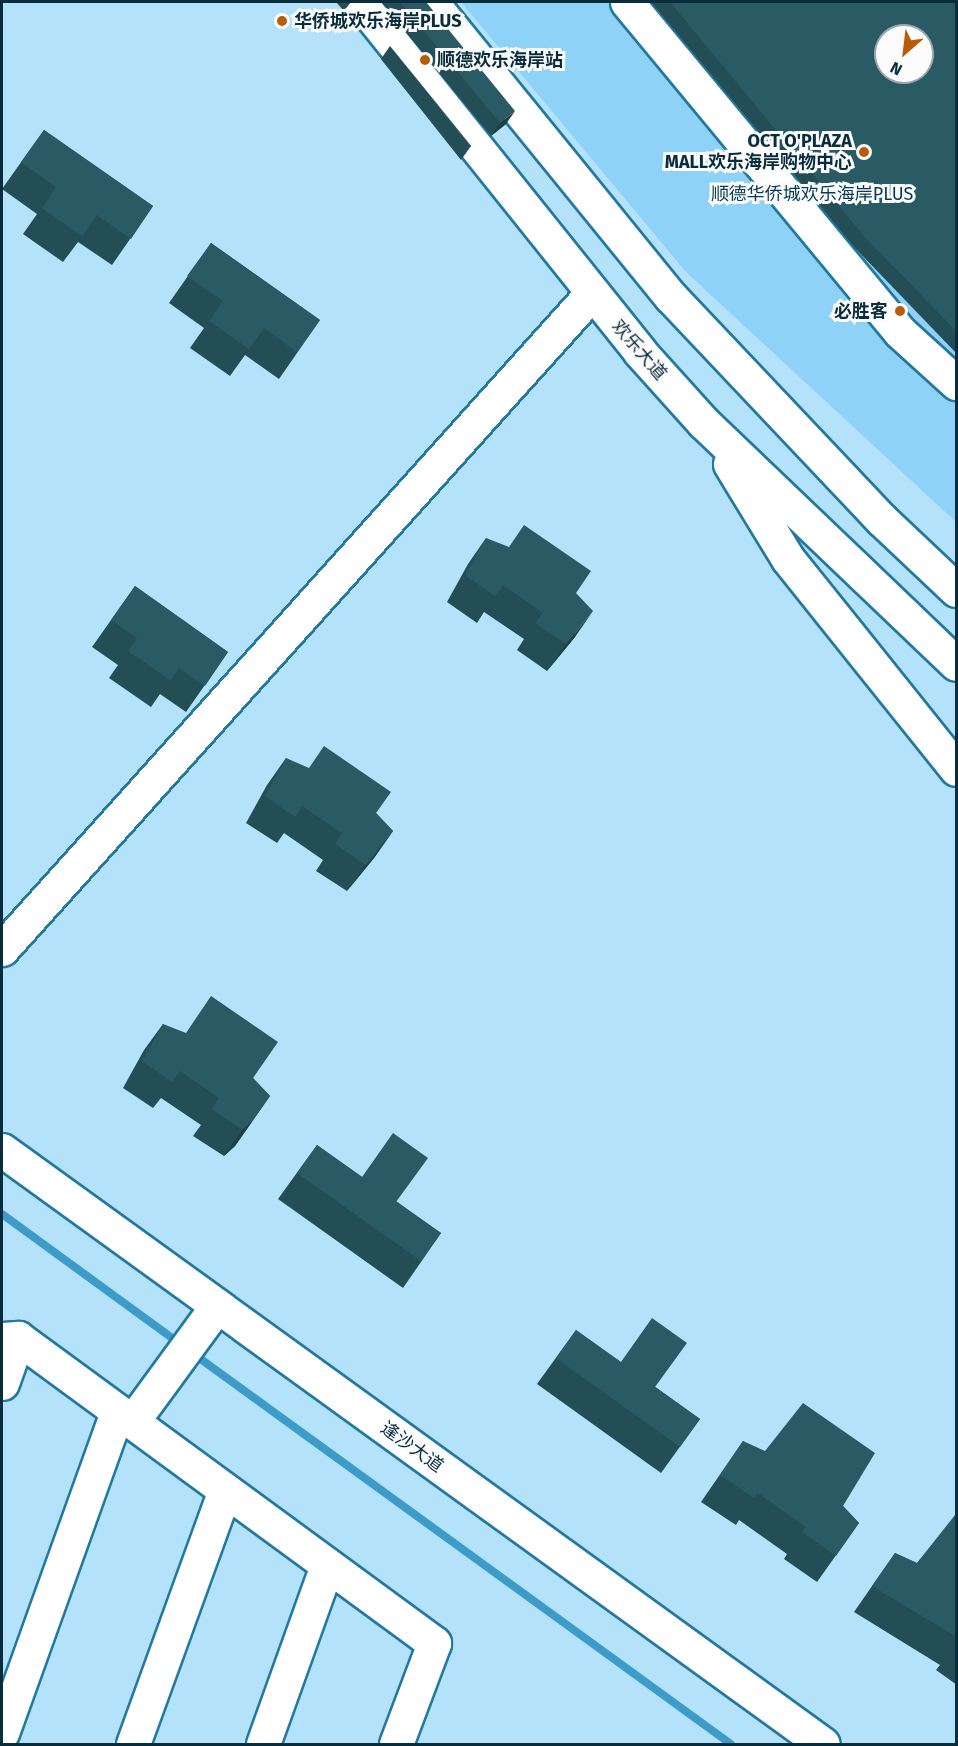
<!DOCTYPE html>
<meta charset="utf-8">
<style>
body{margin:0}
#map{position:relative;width:958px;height:1746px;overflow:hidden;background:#b4e2fb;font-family:"Fira Sans","Noto Sans SC",sans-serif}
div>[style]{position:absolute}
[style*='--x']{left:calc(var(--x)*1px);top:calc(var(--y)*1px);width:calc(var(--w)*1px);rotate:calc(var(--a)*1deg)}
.green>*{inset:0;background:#8ed2f7}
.stream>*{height:8px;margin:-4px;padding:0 4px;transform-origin:4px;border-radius:4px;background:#3c9bc7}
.roads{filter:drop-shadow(2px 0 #2379a0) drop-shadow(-2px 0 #2379a0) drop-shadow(0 2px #2379a0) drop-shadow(0 -2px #2379a0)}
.minor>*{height:33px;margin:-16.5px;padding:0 16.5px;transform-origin:16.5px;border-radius:16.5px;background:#fff}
.wall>*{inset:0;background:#244e56}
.shaded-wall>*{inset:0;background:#1d4046}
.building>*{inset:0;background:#2a5b64}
.dots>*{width:16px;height:16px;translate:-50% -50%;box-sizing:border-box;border:3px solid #fbfbfb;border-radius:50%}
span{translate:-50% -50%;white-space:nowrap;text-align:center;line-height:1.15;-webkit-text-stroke:6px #fbfbfb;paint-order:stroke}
.poi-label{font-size:18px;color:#092d3d;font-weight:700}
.left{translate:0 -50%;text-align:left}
.right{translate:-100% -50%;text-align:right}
.park-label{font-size:18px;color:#043c53}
.street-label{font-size:18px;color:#092d3d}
.frame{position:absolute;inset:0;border:3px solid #092d3d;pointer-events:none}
.north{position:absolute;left:874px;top:24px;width:60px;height:60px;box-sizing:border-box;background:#fbfbfb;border:2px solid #9aa9af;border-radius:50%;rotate:208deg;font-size:16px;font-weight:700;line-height:24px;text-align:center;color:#092d3d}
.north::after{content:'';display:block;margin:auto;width:21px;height:27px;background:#b95c0a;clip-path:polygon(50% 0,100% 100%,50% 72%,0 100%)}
</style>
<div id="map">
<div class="green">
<i style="clip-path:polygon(evenodd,461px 2px,956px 2px,956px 522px,686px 272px,461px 2px,886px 36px,922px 36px,922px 72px,886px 72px,886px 36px)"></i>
</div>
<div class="stream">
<i style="--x:2;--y:1214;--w:219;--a:36.1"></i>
<i style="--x:191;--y:1352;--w:667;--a:35.98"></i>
</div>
<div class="roads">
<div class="minor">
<i style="--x:360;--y:2;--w:448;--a:51.3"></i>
<i style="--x:640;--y:352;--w:94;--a:48"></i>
<i style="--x:703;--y:422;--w:350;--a:43.7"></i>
<i style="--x:431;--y:2;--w:380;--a:50.9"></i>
<i style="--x:671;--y:297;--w:307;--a:46.6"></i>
<i style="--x:882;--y:520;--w:102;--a:43.4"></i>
<i style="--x:627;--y:2;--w:428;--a:50.4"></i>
<i style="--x:900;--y:332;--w:76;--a:42.3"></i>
<i style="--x:730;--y:464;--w:111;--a:58.6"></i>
<i style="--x:788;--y:559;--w:269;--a:51.3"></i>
<i style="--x:2;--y:949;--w:882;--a:-48.03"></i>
<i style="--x:2;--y:1150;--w:1013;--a:35.89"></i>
<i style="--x:2;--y:1339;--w:16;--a:-4"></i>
<i style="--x:18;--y:1338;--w:516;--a:36.25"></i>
<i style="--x:434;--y:1643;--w:108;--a:110.6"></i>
<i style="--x:2;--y:1383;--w:48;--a:-70.4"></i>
<i style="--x:132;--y:1422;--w:144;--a:-53.8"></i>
<i style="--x:2;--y:1733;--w:342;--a:-70.3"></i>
<i style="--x:133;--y:1744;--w:270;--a:-70.1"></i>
<i style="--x:263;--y:1744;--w:190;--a:-70.3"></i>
</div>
</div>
<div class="wall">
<i style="clip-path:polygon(336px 2px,351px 2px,344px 11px)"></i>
<i style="clip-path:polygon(381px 2px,426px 2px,506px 124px,491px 136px)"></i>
<i style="clip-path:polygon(651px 2px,957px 2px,957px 354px,855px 248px)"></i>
<i style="clip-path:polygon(390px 46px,471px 146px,461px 160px,381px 59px)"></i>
<i style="clip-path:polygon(44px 130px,153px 206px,112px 265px,78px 242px,63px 262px,23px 234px,37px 214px,2px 189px)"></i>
<i style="clip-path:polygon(211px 243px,320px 320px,279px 379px,245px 355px,230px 376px,190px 348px,204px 328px,169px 303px)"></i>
<i style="clip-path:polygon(486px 538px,576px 593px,575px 637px,547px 671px,517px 650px,524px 639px,484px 612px,477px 623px,447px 602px,468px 564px)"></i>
<i style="clip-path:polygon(135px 586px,228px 652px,186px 712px,160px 694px,151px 707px,109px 678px,118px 665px,92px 647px)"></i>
<i style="clip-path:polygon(286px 758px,376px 813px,393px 831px,374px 858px,347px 891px,316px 871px,323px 860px,284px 833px,277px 843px,246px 823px,267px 785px)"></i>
<i style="clip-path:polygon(163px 1024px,253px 1078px,270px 1096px,235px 1146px,224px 1156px,193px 1136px,201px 1125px,161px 1098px,153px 1108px,123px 1088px,144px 1050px)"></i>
<i style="clip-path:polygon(317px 1145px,441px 1233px,403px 1288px,278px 1199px)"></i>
<i style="clip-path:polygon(576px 1330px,700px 1419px,661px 1473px,537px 1384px)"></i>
<i style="clip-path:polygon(743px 1441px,843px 1506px,859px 1523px,817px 1582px,784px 1559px,787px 1554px,739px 1520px,736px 1525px,701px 1502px)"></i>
<i style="clip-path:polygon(957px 1516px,957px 1685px,936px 1670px,940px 1665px,854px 1612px,895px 1553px,917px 1563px)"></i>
</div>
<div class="shaded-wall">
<i style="clip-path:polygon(515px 111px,506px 124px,491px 136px,500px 123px)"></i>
<i style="clip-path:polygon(593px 611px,575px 637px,547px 671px,566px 644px)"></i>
<i style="clip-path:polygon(393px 831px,374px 858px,347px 891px,366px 865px)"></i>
<i style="clip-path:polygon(254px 1119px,235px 1146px,224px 1156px,242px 1130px)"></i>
</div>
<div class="building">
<i style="clip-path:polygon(400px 2px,426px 2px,515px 111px,500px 123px)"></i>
<i style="clip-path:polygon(evenodd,670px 2px,957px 2px,957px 332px,863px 235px,670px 2px,886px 36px,922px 36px,922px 72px,886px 72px,886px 36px)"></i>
<i style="clip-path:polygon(390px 46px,471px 146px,470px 147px)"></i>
<i style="clip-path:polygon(44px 130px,153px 206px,131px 239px,97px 215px,82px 236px,42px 208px,56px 187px,21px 162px)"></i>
<i style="clip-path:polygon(211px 243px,320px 320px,297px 352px,264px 328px,249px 349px,209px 321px,223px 301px,187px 276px)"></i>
<i style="clip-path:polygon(524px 525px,591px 571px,576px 593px,593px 611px,566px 644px,535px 623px,543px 613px,503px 585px,495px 596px,465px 575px,486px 538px,509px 547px)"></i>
<i style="clip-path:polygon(135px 586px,228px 652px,205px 686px,179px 668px,170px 680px,128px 651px,137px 638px,111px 620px)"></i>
<i style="clip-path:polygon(324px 746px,391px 792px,376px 813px,393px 831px,366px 865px,335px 844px,342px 833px,302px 806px,295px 817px,265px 796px,286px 758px,309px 768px)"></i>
<i style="clip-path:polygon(211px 996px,278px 1042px,253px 1078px,270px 1096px,254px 1119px,242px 1130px,212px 1109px,219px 1098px,180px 1071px,172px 1082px,142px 1061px,163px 1024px,186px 1033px)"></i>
<i style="clip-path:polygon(393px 1133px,428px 1158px,396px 1202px,441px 1233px,421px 1261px,297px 1173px,317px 1145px,362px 1177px)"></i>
<i style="clip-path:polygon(652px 1318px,687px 1343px,655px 1387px,700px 1419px,680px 1447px,556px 1358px,576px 1330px,621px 1362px)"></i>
<i style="clip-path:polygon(803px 1403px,875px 1453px,843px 1506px,859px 1523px,836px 1556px,802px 1532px,806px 1527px,758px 1493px,754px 1498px,720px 1475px,743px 1441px,765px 1451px)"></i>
<i style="clip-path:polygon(955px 1515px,957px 1516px,957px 1637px,872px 1586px,895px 1553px,917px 1563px)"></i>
</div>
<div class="dots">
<i style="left:282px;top:21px;background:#b95c0a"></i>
<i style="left:425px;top:60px;background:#b95c0a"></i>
<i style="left:864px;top:152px;background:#b95c0a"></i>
<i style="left:900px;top:311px;background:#b95c0a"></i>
</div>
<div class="poi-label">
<span class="left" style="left:294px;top:21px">华侨城欢乐海岸PLUS</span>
<span class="left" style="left:437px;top:60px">顺德欢乐海岸站</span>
<span class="right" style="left:852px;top:152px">OCT O'PLAZA<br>MALL欢乐海岸购物中心</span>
<span class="right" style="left:888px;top:311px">必胜客</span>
</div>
<div class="park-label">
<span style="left:812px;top:194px">顺德华侨城欢乐海岸PLUS</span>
</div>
<div class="street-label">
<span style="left:639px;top:350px;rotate:49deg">欢乐大道</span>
<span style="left:412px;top:1447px;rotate:36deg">逢沙大道</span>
</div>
<div class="frame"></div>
<div class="north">N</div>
</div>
